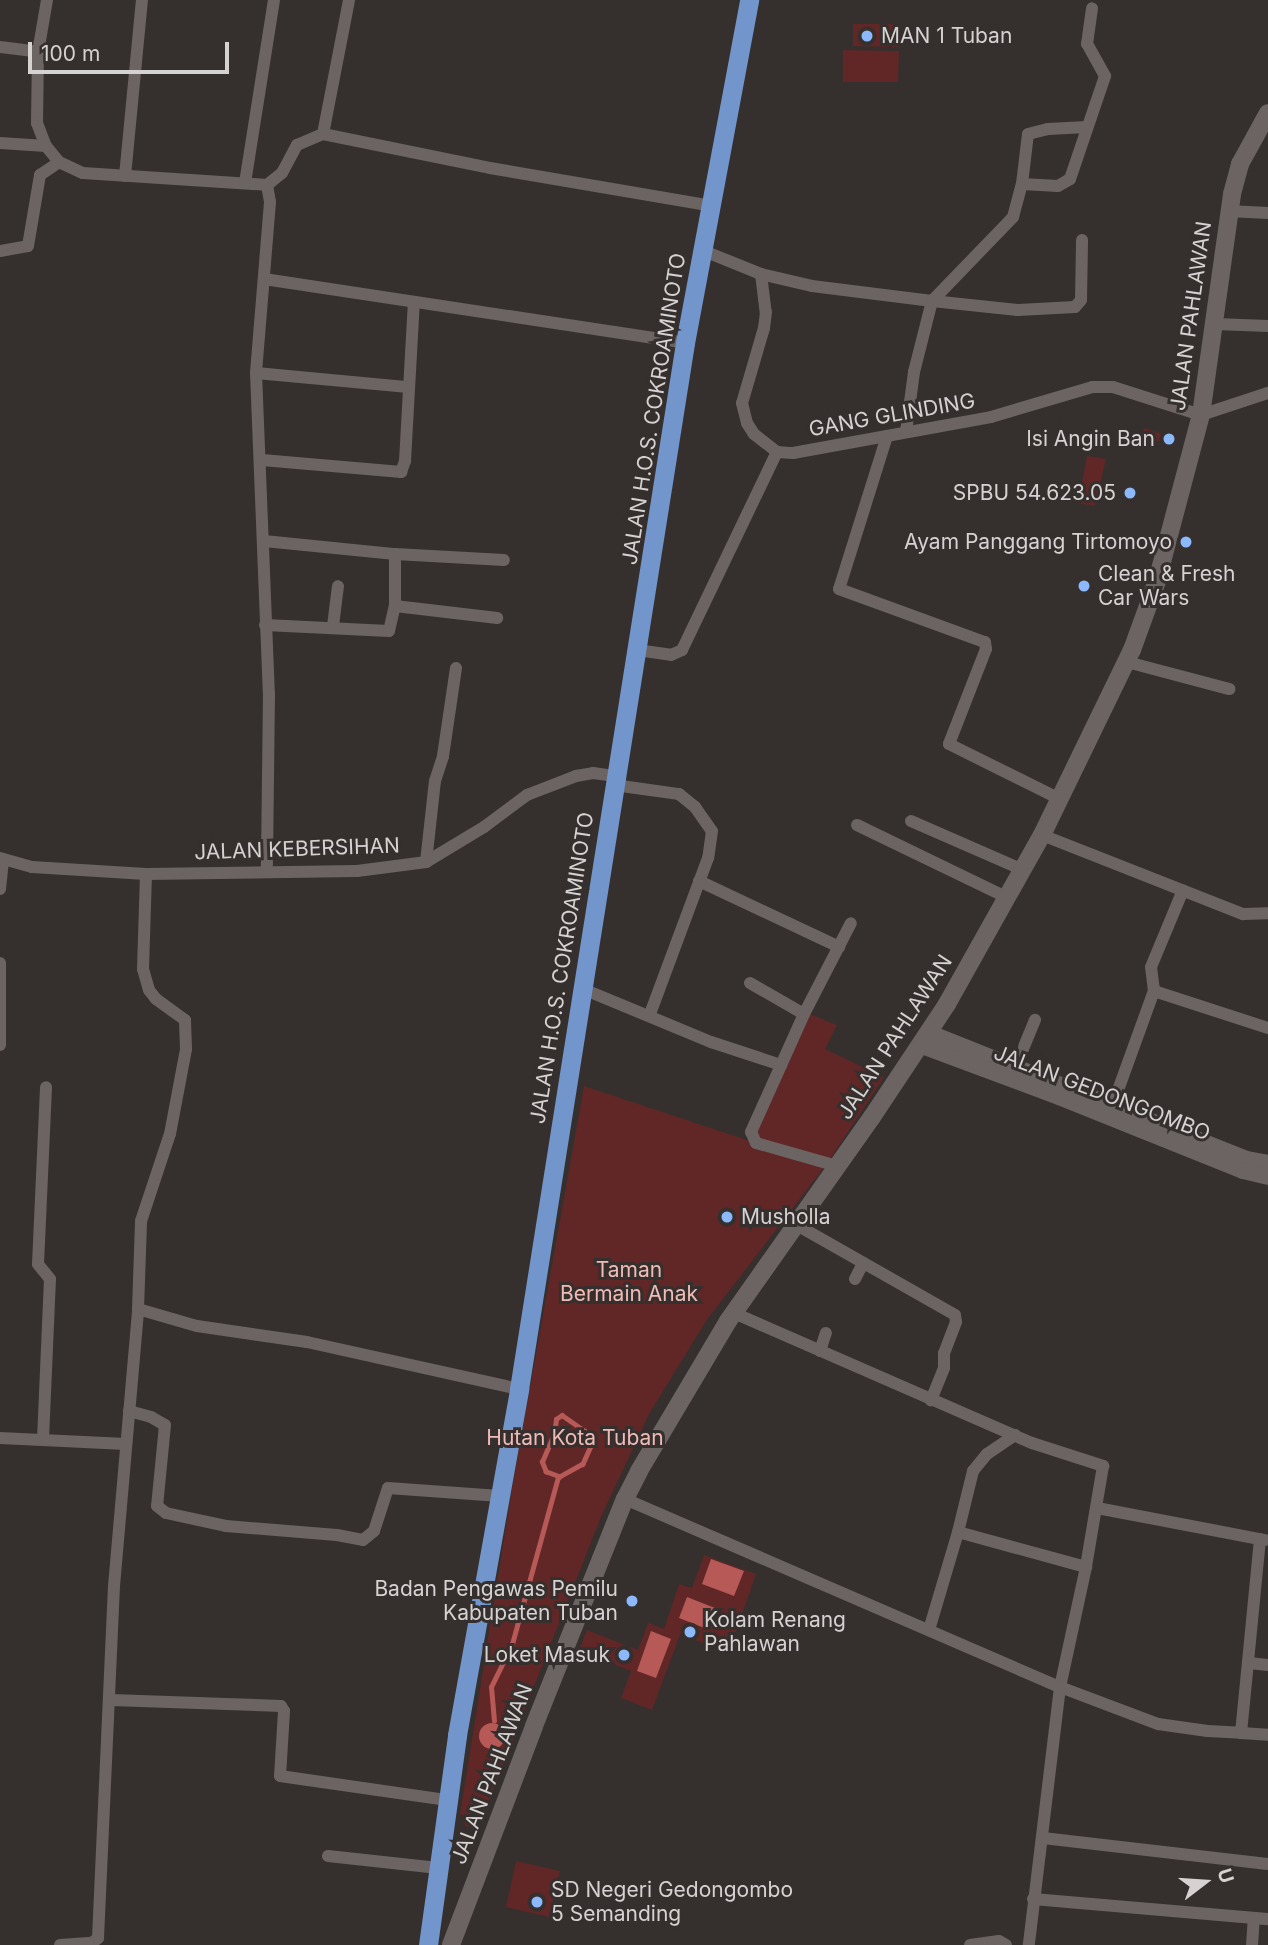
<!DOCTYPE html>
<style>
body{margin:0}
#map{position:relative;width:1268px;height:1945px;overflow:hidden;background:#352f2e;font-family:Inter,sans-serif}
div>[style]{position:absolute}
[style*='--x']{left:calc(var(--x)*1px);top:calc(var(--y)*1px);width:calc(var(--w)*1px);rotate:calc(var(--a)*1deg)}
.green>*{inset:0;background:#602726}
.water>*{inset:0;background:#b65957}
.round{border-radius:50%}
.stream>*{height:4.5px;margin:-2.25px;padding:0 2.25px;transform-origin:2.25px;border-radius:2.25px;background:#b65957}
.minor>*{height:12px;margin:-6px;padding:0 6px;transform-origin:6px;border-radius:6px;background:#6b6463}
.tertiary>*{height:16px;margin:-8px;padding:0 8px;transform-origin:8px;border-radius:8px;background:#6b6463}
.secondary>*{height:18px;margin:-9px;padding:0 9px;transform-origin:9px;border-radius:9px;background:#6b6463}
.trunk>*{height:19px;margin:-9.5px;padding:0 9.5px;transform-origin:9.5px;border-radius:9.5px;background:#7296cb}
.dots>*{width:19px;height:19px;translate:-50% -50%;box-sizing:border-box;border:4px solid #352f2e;border-radius:50%}
span{translate:-50% -50%;white-space:nowrap;text-align:center;line-height:1.15;-webkit-text-stroke:6px #352f2e;paint-order:stroke}
.poi-label{font-size:21px;color:#d6d2d2}
.left{translate:0 -50%;text-align:left}
.right{translate:-100% -50%;text-align:right}
.street-label{font-size:21px;color:#d6d2d2}
.park-label{font-size:21px;color:#efbbb7}
.north{position:absolute;left:1170px;top:1847px;width:70px;height:70px;-webkit-text-stroke:5px #352f2e;paint-order:stroke;rotate:73deg;font-size:19px;font-weight:700;line-height:28px;text-align:center;color:#d6d2d2}
.north::after{content:'';display:block;margin:auto;width:24px;height:32px;background:#d6d2d2;clip-path:polygon(50% 0,100% 100%,50% 72%,0 100%)}
.scale{position:absolute;left:28px;top:42px;width:201px;height:32px;box-sizing:border-box;border:4px solid #d6d2d2;border-top:0;padding-left:9px;font-size:21px;line-height:24px;white-space:nowrap;color:#d6d2d2;-webkit-text-stroke:5px #352f2e;paint-order:stroke}
</style>
<div id="map">
<div class="green">
<i style="clip-path:polygon(853px 24px,898px 24px,898px 47px,853px 46px)"></i>
<i style="clip-path:polygon(843px 50px,899px 51px,898px 82px,843px 82px)"></i>
<i style="clip-path:polygon(1144px 428px,1165px 435px,1164px 441px,1146px 442px,1142px 435px)"></i>
<i style="clip-path:polygon(1087px 456px,1106px 459px,1095px 506px,1078px 503px)"></i>
<i style="clip-path:polygon(807px 1013px,837px 1025px,825px 1049px,884px 1077px,830px 1159px,757px 1140px,755px 1131px)"></i>
<i style="clip-path:polygon(584px 1086px,825px 1166px,706px 1321px,649px 1414px,601px 1517px,482px 1818px,475px 1826px,466px 1827px,460px 1814px,513px 1483px)"></i>
<i style="clip-path:polygon(704px 1555px,756px 1574px,729px 1652px,680px 1635px,652px 1710px,621px 1698px,631px 1671px,579px 1650px,587px 1630px,638px 1650px,648px 1623px,664px 1629px,679px 1584px,692px 1588px)"></i>
<i style="clip-path:polygon(516px 1861px,560px 1871px,549px 1917px,506px 1907px)"></i>
</div>
<div class="water">
<i style="clip-path:polygon(711px 1559px,744px 1571px,734px 1596px,702px 1584px)"></i>
<i style="clip-path:polygon(687px 1597px,715px 1608px,707px 1629px,679px 1618px)"></i>
<i style="clip-path:polygon(651px 1631px,671px 1639px,656px 1678px,637px 1671px)"></i>
<i class="round" style="left:479px;top:1723px;width:26px;height:26px"></i>
</div>
<div class="stream">
<i style="--x:562;--y:1415;--w:28;--a:35"></i>
<i style="--x:585;--y:1431;--w:16;--a:68"></i>
<i style="--x:591;--y:1446;--w:20;--a:114"></i>
<i style="--x:583;--y:1464;--w:26;--a:151"></i>
<i style="--x:560;--y:1477;--w:15;--a:-160"></i>
<i style="--x:546;--y:1472;--w:11;--a:-112"></i>
<i style="--x:542;--y:1462;--w:30;--a:-67"></i>
<i style="--x:554;--y:1434;--w:15;--a:-82"></i>
<i style="--x:556;--y:1419;--w:7;--a:-34"></i>
<i style="--x:494;--y:1721;--w:34;--a:-95"></i>
<i style="--x:491;--y:1687;--w:48;--a:-64"></i>
<i style="--x:512;--y:1644;--w:173;--a:-74.6"></i>
</div>
<div class="minor">
<i style="--x:47;--y:0;--w:53;--a:99.8"></i>
<i style="--x:38;--y:52;--w:71;--a:90.8"></i>
<i style="--x:37;--y:123;--w:25;--a:69"></i>
<i style="--x:46;--y:146;--w:21;--a:51"></i>
<i style="--x:59;--y:162;--w:26;--a:25"></i>
<i style="--x:83;--y:173;--w:184;--a:3.7"></i>
<i style="--x:267;--y:185;--w:17;--a:80"></i>
<i style="--x:270;--y:202;--w:172;--a:94.7"></i>
<i style="--x:256;--y:373;--w:321;--a:87.7"></i>
<i style="--x:269;--y:694;--w:176;--a:90.7"></i>
<i style="--x:0;--y:47;--w:38;--a:7"></i>
<i style="--x:323;--y:134;--w:136;--a:-79"></i>
<i style="--x:0;--y:143;--w:46;--a:3.7"></i>
<i style="--x:125;--y:176;--w:177;--a:-84.5"></i>
<i style="--x:245;--y:183;--w:185;--a:-81"></i>
<i style="--x:1022;--y:184;--w:50;--a:-83.2"></i>
<i style="--x:1028;--y:134;--w:21;--a:-14"></i>
<i style="--x:1048;--y:129;--w:39;--a:-3"></i>
<i style="--x:267;--y:185;--w:19;--a:-39"></i>
<i style="--x:282;--y:173;--w:32;--a:-62"></i>
<i style="--x:297;--y:145;--w:28;--a:-23"></i>
<i style="--x:323;--y:134;--w:170;--a:11.5"></i>
<i style="--x:490;--y:168;--w:225;--a:9.7"></i>
<i style="--x:1228;--y:211;--w:40;--a:2.9"></i>
<i style="--x:0;--y:251;--w:28;--a:-10"></i>
<i style="--x:28;--y:246;--w:72;--a:-80.4"></i>
<i style="--x:40;--y:175;--w:23;--a:-34"></i>
<i style="--x:704;--y:251;--w:61;--a:22"></i>
<i style="--x:761;--y:274;--w:52;--a:13.2"></i>
<i style="--x:812;--y:286;--w:121;--a:7.1"></i>
<i style="--x:932;--y:301;--w:117;--a:-46"></i>
<i style="--x:1013;--y:217;--w:34;--a:-75"></i>
<i style="--x:1022;--y:184;--w:36;--a:3"></i>
<i style="--x:1058;--y:186;--w:14;--a:-30"></i>
<i style="--x:1070;--y:179;--w:109;--a:-71.2"></i>
<i style="--x:1105;--y:76;--w:37;--a:-119"></i>
<i style="--x:1087;--y:44;--w:36;--a:-82"></i>
<i style="--x:761;--y:274;--w:38;--a:83"></i>
<i style="--x:766;--y:312;--w:16;--a:97"></i>
<i style="--x:764;--y:328;--w:78;--a:106.3"></i>
<i style="--x:742;--y:403;--w:21;--a:76"></i>
<i style="--x:747;--y:423;--w:13;--a:58"></i>
<i style="--x:754;--y:434;--w:29;--a:38"></i>
<i style="--x:777;--y:452;--w:16;--a:4"></i>
<i style="--x:793;--y:453;--w:201;--a:-10.3"></i>
<i style="--x:991;--y:417;--w:105;--a:-16.5"></i>
<i style="--x:1092;--y:387;--w:21;--a:0"></i>
<i style="--x:1113;--y:387;--w:92;--a:17.7"></i>
<i style="--x:1201;--y:415;--w:71;--a:-18.2"></i>
<i style="--x:264;--y:279;--w:426;--a:8.6"></i>
<i style="--x:1215;--y:324;--w:53;--a:2.2"></i>
<i style="--x:256;--y:373;--w:153;--a:5.3"></i>
<i style="--x:906;--y:432;--w:61;--a:-82.4"></i>
<i style="--x:914;--y:372;--w:73;--a:-75.8"></i>
<i style="--x:932;--y:301;--w:86;--a:6"></i>
<i style="--x:1018;--y:310;--w:57;--a:-3"></i>
<i style="--x:1075;--y:307;--w:9;--a:-49"></i>
<i style="--x:1081;--y:300;--w:60;--a:-89"></i>
<i style="--x:887;--y:436;--w:160;--a:107.4"></i>
<i style="--x:839;--y:589;--w:155;--a:20"></i>
<i style="--x:985;--y:642;--w:7;--a:82"></i>
<i style="--x:986;--y:649;--w:102;--a:111.3"></i>
<i style="--x:949;--y:744;--w:124;--a:26.4"></i>
<i style="--x:262;--y:460;--w:140;--a:4.9"></i>
<i style="--x:401;--y:472;--w:12;--a:-70"></i>
<i style="--x:405;--y:461;--w:159;--a:-86.8"></i>
<i style="--x:264;--y:541;--w:132;--a:5.7"></i>
<i style="--x:395;--y:554;--w:109;--a:3.2"></i>
<i style="--x:395;--y:606;--w:103;--a:6.7"></i>
<i style="--x:265;--y:625;--w:124;--a:2.8"></i>
<i style="--x:389;--y:631;--w:26;--a:-77"></i>
<i style="--x:395;--y:606;--w:52;--a:-90"></i>
<i style="--x:333;--y:626;--w:40;--a:-82.9"></i>
<i style="--x:637;--y:650;--w:34;--a:8"></i>
<i style="--x:671;--y:655;--w:12;--a:-24"></i>
<i style="--x:682;--y:650;--w:220;--a:-64.4"></i>
<i style="--x:1127;--y:662;--w:106;--a:14.8"></i>
<i style="--x:614;--y:785;--w:66;--a:7.9"></i>
<i style="--x:679;--y:794;--w:21;--a:39"></i>
<i style="--x:695;--y:807;--w:29;--a:55"></i>
<i style="--x:712;--y:831;--w:27;--a:98"></i>
<i style="--x:708;--y:858;--w:166;--a:110.4"></i>
<i style="--x:911;--y:821;--w:122;--a:23.6"></i>
<i style="--x:857;--y:825;--w:168;--a:25.8"></i>
<i style="--x:1042;--y:835;--w:216;--a:21.5"></i>
<i style="--x:1243;--y:914;--w:25;--a:-2"></i>
<i style="--x:0;--y:858;--w:33;--a:16"></i>
<i style="--x:32;--y:867;--w:114;--a:3.5"></i>
<i style="--x:146;--y:874;--w:211;--a:-0.8"></i>
<i style="--x:357;--y:871;--w:70;--a:-7.4"></i>
<i style="--x:426;--y:862;--w:68;--a:-31.1"></i>
<i style="--x:484;--y:827;--w:54;--a:-36.7"></i>
<i style="--x:527;--y:795;--w:53;--a:-21.2"></i>
<i style="--x:576;--y:776;--w:17;--a:-10"></i>
<i style="--x:593;--y:773;--w:21;--a:8"></i>
<i style="--x:426;--y:862;--w:81;--a:-83.7"></i>
<i style="--x:435;--y:781;--w:26;--a:-72"></i>
<i style="--x:443;--y:756;--w:89;--a:-81.6"></i>
<i style="--x:699;--y:881;--w:155;--a:25.2"></i>
<i style="--x:0;--y:889;--w:29;--a:-84"></i>
<i style="--x:0;--y:963;--w:33;--a:90"></i>
<i style="--x:750;--y:983;--w:62;--a:29.9"></i>
<i style="--x:583;--y:989;--w:139;--a:22.5"></i>
<i style="--x:711;--y:1042;--w:74;--a:18.2"></i>
<i style="--x:1154;--y:991;--w:120;--a:18"></i>
<i style="--x:0;--y:996;--w:49;--a:90"></i>
<i style="--x:1016;--y:1066;--w:50;--a:-67.6"></i>
<i style="--x:1113;--y:1104;--w:120;--a:-70.1"></i>
<i style="--x:1154;--y:991;--w:24;--a:-97"></i>
<i style="--x:1151;--y:967;--w:83;--a:-67.4"></i>
<i style="--x:837;--y:1166;--w:84;--a:-164.1"></i>
<i style="--x:756;--y:1143;--w:12;--a:-114"></i>
<i style="--x:751;--y:1132;--w:129;--a:-65.8"></i>
<i style="--x:804;--y:1014;--w:102;--a:-62.7"></i>
<i style="--x:795;--y:1224;--w:184;--a:29.6"></i>
<i style="--x:955;--y:1315;--w:7;--a:82"></i>
<i style="--x:956;--y:1322;--w:33;--a:111"></i>
<i style="--x:944;--y:1353;--w:15;--a:90"></i>
<i style="--x:944;--y:1368;--w:35;--a:112"></i>
<i style="--x:855;--y:1279;--w:18;--a:-63"></i>
<i style="--x:138;--y:1309;--w:61;--a:16.1"></i>
<i style="--x:197;--y:1326;--w:111;--a:8.3"></i>
<i style="--x:307;--y:1342;--w:217;--a:12.5"></i>
<i style="--x:734;--y:1313;--w:325;--a:23.6"></i>
<i style="--x:1032;--y:1443;--w:75;--a:17.9"></i>
<i style="--x:1103;--y:1466;--w:102;--a:99.6"></i>
<i style="--x:1086;--y:1567;--w:123;--a:102.2"></i>
<i style="--x:1060;--y:1687;--w:260;--a:96.9"></i>
<i style="--x:820;--y:1351;--w:19;--a:-72"></i>
<i style="--x:129;--y:1411;--w:23;--a:15"></i>
<i style="--x:151;--y:1417;--w:16;--a:30"></i>
<i style="--x:165;--y:1425;--w:81;--a:95.6"></i>
<i style="--x:157;--y:1506;--w:11;--a:38"></i>
<i style="--x:166;--y:1513;--w:61;--a:12.2"></i>
<i style="--x:226;--y:1526;--w:111;--a:4.6"></i>
<i style="--x:337;--y:1535;--w:26;--a:11"></i>
<i style="--x:363;--y:1540;--w:14;--a:-39"></i>
<i style="--x:374;--y:1531;--w:45;--a:-72"></i>
<i style="--x:388;--y:1488;--w:112;--a:4.1"></i>
<i style="--x:0;--y:1438;--w:126;--a:2.7"></i>
<i style="--x:43;--y:1439;--w:160;--a:-87.5"></i>
<i style="--x:50;--y:1279;--w:19;--a:-129"></i>
<i style="--x:38;--y:1264;--w:177;--a:-87.4"></i>
<i style="--x:625;--y:1499;--w:474;--a:23.4"></i>
<i style="--x:1060;--y:1687;--w:105;--a:20.7"></i>
<i style="--x:1158;--y:1724;--w:50;--a:8"></i>
<i style="--x:1208;--y:1731;--w:33;--a:3"></i>
<i style="--x:1241;--y:1733;--w:195;--a:-84.4"></i>
<i style="--x:1097;--y:1508;--w:171;--a:10.8"></i>
<i style="--x:958;--y:1532;--w:63;--a:-76.2"></i>
<i style="--x:973;--y:1471;--w:22;--a:-51"></i>
<i style="--x:987;--y:1454;--w:34;--a:-34"></i>
<i style="--x:929;--y:1630;--w:102;--a:-73.5"></i>
<i style="--x:958;--y:1532;--w:133;--a:15.3"></i>
<i style="--x:1249;--y:1663;--w:19;--a:6"></i>
<i style="--x:111;--y:1700;--w:170;--a:2"></i>
<i style="--x:281;--y:1706;--w:6;--a:59"></i>
<i style="--x:284;--y:1711;--w:65;--a:93.5"></i>
<i style="--x:280;--y:1776;--w:169;--a:8.2"></i>
<i style="--x:1241;--y:1733;--w:27;--a:4"></i>
<i style="--x:1043;--y:1838;--w:226;--a:6.6"></i>
<i style="--x:328;--y:1856;--w:111;--a:6.2"></i>
<i style="--x:1033;--y:1899;--w:236;--a:4.9"></i>
<i style="--x:60;--y:1945;--w:32;--a:-4"></i>
<i style="--x:92;--y:1943;--w:8;--a:-40"></i>
<i style="--x:98;--y:1938;--w:352;--a:-87.4"></i>
<i style="--x:114;--y:1586;--w:278;--a:-85"></i>
<i style="--x:138;--y:1309;--w:88;--a:-88"></i>
<i style="--x:141;--y:1221;--w:92;--a:-71.6"></i>
<i style="--x:170;--y:1134;--w:86;--a:-79.3"></i>
<i style="--x:186;--y:1049;--w:29;--a:-92"></i>
<i style="--x:185;--y:1020;--w:36;--a:-144"></i>
<i style="--x:156;--y:999;--w:11;--a:-128"></i>
<i style="--x:149;--y:990;--w:22;--a:-106"></i>
<i style="--x:143;--y:969;--w:95;--a:-88.2"></i>
<i style="--x:970;--y:1945;--w:29;--a:-8"></i>
<i style="--x:999;--y:1941;--w:8;--a:30"></i>
<i style="--x:1252;--y:1945;--w:27;--a:-86"></i>
</div>
<div class="tertiary">
<i style="--x:930;--y:1033;--w:340;--a:21.7"></i>
<i style="--x:1246;--y:1159;--w:22;--a:10"></i>
<i style="--x:922;--y:1046;--w:146;--a:20.4"></i>
<i style="--x:1059;--y:1097;--w:198;--a:21.9"></i>
<i style="--x:1243;--y:1171;--w:26;--a:13"></i>
</div>
<div class="secondary">
<i style="--x:451;--y:1945;--w:234;--a:-69.2"></i>
<i style="--x:534;--y:1726;--w:245;--a:-68.2"></i>
<i style="--x:625;--y:1499;--w:31;--a:-63"></i>
<i style="--x:639;--y:1471;--w:174;--a:-59.3"></i>
<i style="--x:728;--y:1321;--w:250;--a:-54.8"></i>
<i style="--x:872;--y:1117;--w:136;--a:-56.4"></i>
<i style="--x:947;--y:1004;--w:194;--a:-60.7"></i>
<i style="--x:1042;--y:835;--w:206;--a:-64.1"></i>
<i style="--x:1132;--y:650;--w:73;--a:-70.1"></i>
<i style="--x:1157;--y:581;--w:172;--a:-75.2"></i>
<i style="--x:1201;--y:415;--w:223;--a:-82"></i>
<i style="--x:1232;--y:194;--w:31;--a:-75"></i>
<i style="--x:1240;--y:164;--w:58;--a:-61.2"></i>
</div>
<div class="trunk">
<i style="--x:428;--y:1945;--w:212;--a:-82.1"></i>
<i style="--x:457;--y:1735;--w:352;--a:-79.8"></i>
<i style="--x:519;--y:1389;--w:1059;--a:-80.98"></i>
<i style="--x:685;--y:343;--w:349;--a:-79.4"></i>
</div>
<div class="dots">
<i style="left:867px;top:36px;background:#8bb9fc"></i>
<i style="left:1169px;top:439px;background:#8bb9fc"></i>
<i style="left:1130px;top:493px;background:#8bb9fc"></i>
<i style="left:1186px;top:542px;background:#8bb9fc"></i>
<i style="left:1084px;top:586px;background:#8bb9fc"></i>
<i style="left:727px;top:1217px;background:#8bb9fc"></i>
<i style="left:632px;top:1601px;background:#8bb9fc"></i>
<i style="left:690px;top:1632px;background:#8bb9fc"></i>
<i style="left:624px;top:1655px;background:#8bb9fc"></i>
<i style="left:537px;top:1902px;background:#8bb9fc"></i>
</div>
<div class="poi-label">
<span class="left" style="left:881px;top:36px">MAN 1 Tuban</span>
<span class="right" style="left:1155px;top:439px">Isi Angin Ban</span>
<span class="right" style="left:1116px;top:493px">SPBU 54.623.05</span>
<span class="right" style="left:1172px;top:542px">Ayam Panggang Tirtomoyo</span>
<span class="left" style="left:1098px;top:586px">Clean &amp; Fresh<br>Car Wars</span>
<span class="left" style="left:741px;top:1217px">Musholla</span>
<span class="right" style="left:618px;top:1601px">Badan Pengawas Pemilu<br>Kabupaten Tuban</span>
<span class="left" style="left:704px;top:1632px">Kolam Renang<br>Pahlawan</span>
<span class="right" style="left:610px;top:1655px">Loket Masuk</span>
<span class="left" style="left:551px;top:1902px">SD Negeri Gedongombo<br>5 Semanding</span>
</div>
<div class="street-label">
<span style="left:1191px;top:316px;rotate:-82deg">JALAN PAHLAWAN</span>
<span style="left:654px;top:409px;rotate:-81deg">JALAN H.O.S. COKROAMINOTO</span>
<span style="left:892px;top:415px;rotate:-10deg">GANG GLINDING</span>
<span style="left:297px;top:849px;rotate:-2deg">JALAN KEBERSIHAN</span>
<span style="left:562px;top:968px;rotate:-81deg">JALAN H.O.S. COKROAMINOTO</span>
<span style="left:895px;top:1037px;rotate:-57deg">JALAN PAHLAWAN</span>
<span style="left:1102px;top:1093px;rotate:21deg">JALAN GEDONGOMBO</span>
<span style="left:492px;top:1774px;rotate:-69deg">JALAN PAHLAWAN</span>
</div>
<div class="park-label">
<span style="left:629px;top:1282px">Taman<br>Bermain Anak</span>
<span style="left:575px;top:1438px">Hutan Kota Tuban</span>
</div>
<div class="north">U</div>
<div class="scale">100 m</div>
</div>
